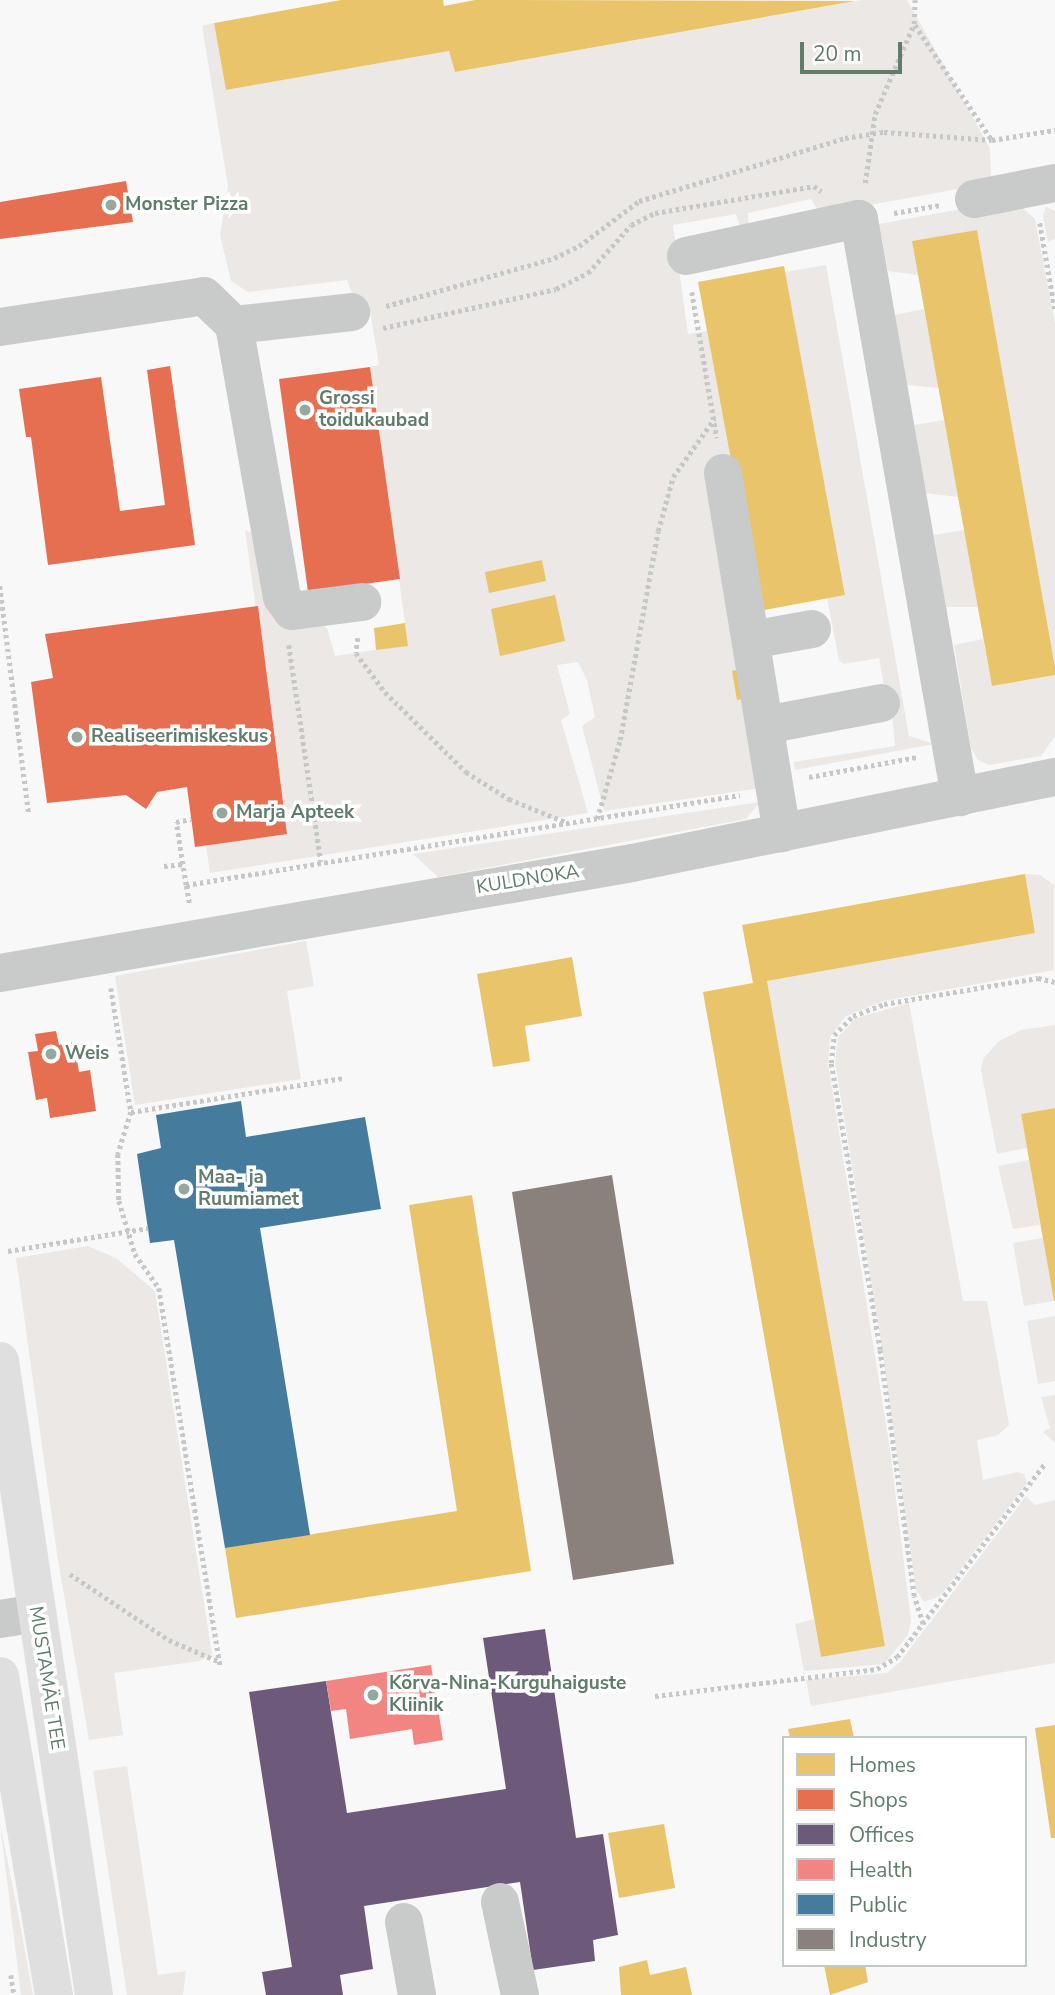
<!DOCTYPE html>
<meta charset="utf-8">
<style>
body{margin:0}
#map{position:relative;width:1055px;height:1995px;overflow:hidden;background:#f9f8f8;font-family:"Nunito Sans",sans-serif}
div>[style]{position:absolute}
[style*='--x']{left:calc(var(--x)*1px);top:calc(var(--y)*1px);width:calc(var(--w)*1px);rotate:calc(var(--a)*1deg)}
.green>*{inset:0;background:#ebe8e5}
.homes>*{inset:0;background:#e9c46a}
.shops>*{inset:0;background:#e76f51}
.offices>*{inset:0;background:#6d597a}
.health>*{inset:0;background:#f28482}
.public>*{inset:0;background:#457b9d}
.industry>*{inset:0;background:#8a817c}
.path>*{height:4.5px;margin-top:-2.25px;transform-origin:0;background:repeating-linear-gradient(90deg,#c5c8c7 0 3.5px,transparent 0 7px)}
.minor>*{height:38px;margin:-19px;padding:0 19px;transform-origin:19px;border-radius:19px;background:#c8cbc9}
.major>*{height:38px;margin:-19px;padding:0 19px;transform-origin:19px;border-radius:19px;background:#dedfde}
.dots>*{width:19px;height:19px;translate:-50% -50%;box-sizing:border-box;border:4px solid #fff;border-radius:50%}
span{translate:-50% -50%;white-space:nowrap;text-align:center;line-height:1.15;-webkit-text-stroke:7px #fff;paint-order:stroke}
.poi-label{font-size:19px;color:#607d6c;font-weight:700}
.left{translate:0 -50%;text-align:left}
.street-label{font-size:19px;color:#607d6c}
.legend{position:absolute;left:782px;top:1736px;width:245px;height:231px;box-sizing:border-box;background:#fff;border:2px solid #bfcbc4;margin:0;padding:9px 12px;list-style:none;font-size:21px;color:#607d6c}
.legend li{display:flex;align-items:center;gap:14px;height:35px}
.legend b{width:35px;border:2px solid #bfcbc4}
.scale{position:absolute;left:800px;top:42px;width:102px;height:32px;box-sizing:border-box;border:4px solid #607d6c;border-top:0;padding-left:9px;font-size:21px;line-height:24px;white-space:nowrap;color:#607d6c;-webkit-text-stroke:5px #fff;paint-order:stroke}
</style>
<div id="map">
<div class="green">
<i style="clip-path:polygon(863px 0,907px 0,990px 148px,991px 183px,820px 214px,811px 199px,748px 213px,749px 233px,741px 231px,736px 214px,673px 225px,688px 334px,707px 331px,731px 460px,761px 788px,604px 811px,582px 726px,595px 717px,587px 680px,578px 662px,557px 665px,570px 714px,561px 720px,588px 813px,210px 873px,206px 845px,287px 833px,245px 530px,253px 533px,318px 622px,327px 628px,335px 656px,408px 645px,370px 367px,379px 365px,369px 304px,355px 302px,347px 280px,248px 292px,231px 281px,220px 235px,228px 186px,202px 26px,214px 23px,226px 90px,449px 51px,456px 72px)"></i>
<i style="clip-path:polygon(1000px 202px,1020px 206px,1035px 219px,1055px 323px,1055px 667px,977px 230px,913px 241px,918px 275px,888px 271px,879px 224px)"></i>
<i style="clip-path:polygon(1046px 207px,1055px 211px,1055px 239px,1048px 242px,1043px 216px)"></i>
<i style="clip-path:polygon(826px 265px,909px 736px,934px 744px,795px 770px,794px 762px,895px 746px,890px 691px,884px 687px,879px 658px,843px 664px,839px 660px,827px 598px,845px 594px,785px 272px)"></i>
<i style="clip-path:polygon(924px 309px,939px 388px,907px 385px,894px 315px)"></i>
<i style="clip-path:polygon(944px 420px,958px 497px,926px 493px,914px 425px)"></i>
<i style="clip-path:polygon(964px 530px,978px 607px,946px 607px,934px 535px)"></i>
<i style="clip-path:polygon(983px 639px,992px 686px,1055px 675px,1055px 736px,1041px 756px,989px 765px,978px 760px,971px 748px,954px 645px)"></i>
<i style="clip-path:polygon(760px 802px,746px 819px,438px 877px,413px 854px)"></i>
<i style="clip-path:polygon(1025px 874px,1040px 875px,1054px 885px,1054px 970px,883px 1001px,846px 1016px,830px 1037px,828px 1064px,890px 1449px,911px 1621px,908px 1635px,884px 1664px,804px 1671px,795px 1624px,814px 1619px,821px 1657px,885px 1646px,767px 981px,1035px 933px)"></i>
<i style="clip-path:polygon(306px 941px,314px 986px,287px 991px,301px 1079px,135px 1105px,115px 976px)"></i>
<i style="clip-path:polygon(909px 1003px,963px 1301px,987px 1301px,1009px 1425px,998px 1435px,977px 1440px,983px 1480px,1017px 1472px,1024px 1474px,1027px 1483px,940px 1596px,924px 1602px,916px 1590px,882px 1348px,835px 1063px,838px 1037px,856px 1018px)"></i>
<i style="clip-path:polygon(1055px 1025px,1055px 1108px,1021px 1114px,1027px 1148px,997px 1154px,981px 1070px,983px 1059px,999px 1041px,1021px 1030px)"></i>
<i style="clip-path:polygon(1029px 1160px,1040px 1225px,1013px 1229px,998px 1166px)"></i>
<i style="clip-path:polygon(1043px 1238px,1054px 1301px,1024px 1306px,1013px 1243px)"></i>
<i style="clip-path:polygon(88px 1246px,116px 1258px,155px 1291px,212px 1654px,200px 1661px,114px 1673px,123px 1735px,89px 1740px,57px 1554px,16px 1258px)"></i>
<i style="clip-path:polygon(1055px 1316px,1055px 1381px,1038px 1384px,1027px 1321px)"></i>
<i style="clip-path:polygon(1055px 1395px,1055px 1443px,1043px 1432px,1050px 1428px,1041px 1397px)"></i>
<i style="clip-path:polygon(1026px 1496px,1035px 1505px,1055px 1500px,1055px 1663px,811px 1706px,806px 1680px,887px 1673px,900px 1662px)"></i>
<i style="clip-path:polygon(127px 1766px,158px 1975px,186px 1971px,183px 1995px,127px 1995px,93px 1771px)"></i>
<i style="clip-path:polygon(0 1823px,19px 1918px,33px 1995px,21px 1995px)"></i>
</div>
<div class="homes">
<i style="clip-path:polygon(341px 0,443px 0,444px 6px,475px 0,855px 1px,455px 72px,449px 51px,226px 90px,214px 23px)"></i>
<i style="clip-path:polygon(977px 230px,1055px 667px,1055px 675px,992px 686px,912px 241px)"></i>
<i style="clip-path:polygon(784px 266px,845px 595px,759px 611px,698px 282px)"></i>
<i style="clip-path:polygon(542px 560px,546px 581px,489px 593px,485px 572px)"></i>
<i style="clip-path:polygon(555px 595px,565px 641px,500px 656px,491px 609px)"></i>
<i style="clip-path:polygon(405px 623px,408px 646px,376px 650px,374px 628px)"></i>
<i style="clip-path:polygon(741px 669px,746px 698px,737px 700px,732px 671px)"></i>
<i style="clip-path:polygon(1025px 874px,1035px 933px,767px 981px,885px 1646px,821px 1657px,703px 992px,753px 983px,742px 925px)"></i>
<i style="clip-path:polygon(572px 957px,582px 1016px,525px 1026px,530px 1061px,493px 1067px,477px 974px)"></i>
<i style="clip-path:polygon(1055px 1108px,1055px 1301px,1054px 1301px,1021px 1114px)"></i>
<i style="clip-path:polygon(472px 1195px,531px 1571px,236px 1618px,225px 1548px,457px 1511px,409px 1205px)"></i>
<i style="clip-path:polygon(850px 1719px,854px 1738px,790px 1738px,788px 1729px)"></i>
<i style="clip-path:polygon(1055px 1725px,1055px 1838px,1051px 1838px,1035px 1728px)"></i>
<i style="clip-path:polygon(664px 1824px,675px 1888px,619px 1898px,608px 1833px)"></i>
<i style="clip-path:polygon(647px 1960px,650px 1975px,686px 1967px,692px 1995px,621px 1995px,619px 1967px)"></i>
<i style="clip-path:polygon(824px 1965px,865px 1965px,868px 1982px,830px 1995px)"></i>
</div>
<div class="shops">
<i style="clip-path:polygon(126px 181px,133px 222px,0 239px,0 202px)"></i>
<i style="clip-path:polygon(170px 366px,195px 545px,48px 565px,31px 437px,26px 437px,19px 389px,101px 377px,120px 511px,165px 505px,147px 370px)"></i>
<i style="clip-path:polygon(370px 367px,400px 579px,308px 592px,279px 379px)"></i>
<i style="clip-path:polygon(258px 606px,287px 834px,195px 847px,187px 787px,157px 792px,146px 809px,126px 795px,47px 803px,31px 682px,53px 678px,45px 634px)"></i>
<i style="clip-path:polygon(56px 1031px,59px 1045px,74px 1042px,79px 1072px,90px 1070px,96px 1111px,50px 1118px,47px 1098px,36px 1100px,28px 1052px,38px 1051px,35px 1034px)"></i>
</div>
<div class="offices">
<i style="clip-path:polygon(545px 1629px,576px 1838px,603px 1834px,618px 1935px,593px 1940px,595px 1961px,533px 1970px,520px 1882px,364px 1906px,373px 1969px,340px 1975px,343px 1995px,266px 1995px,262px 1972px,292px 1967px,249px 1692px,326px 1681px,347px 1813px,506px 1789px,483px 1638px)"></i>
</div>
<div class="health">
<i style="clip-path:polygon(431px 1665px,443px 1740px,414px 1745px,412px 1729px,350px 1739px,346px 1709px,331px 1711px,326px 1681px)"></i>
</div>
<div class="public">
<i style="clip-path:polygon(241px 1101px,246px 1137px,365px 1117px,381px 1209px,260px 1228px,310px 1535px,225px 1548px,174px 1240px,150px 1243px,137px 1154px,161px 1148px,156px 1115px)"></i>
</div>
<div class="industry">
<i style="clip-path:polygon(612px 1175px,674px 1564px,573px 1580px,512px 1192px)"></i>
</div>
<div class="path">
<i style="--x:915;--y:25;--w:138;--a:56.2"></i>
<i style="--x:865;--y:183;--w:70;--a:-81.8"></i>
<i style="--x:875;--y:114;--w:98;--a:-66.6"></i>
<i style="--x:914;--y:24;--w:24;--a:-88"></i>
<i style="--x:894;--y:213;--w:47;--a:-9.9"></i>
<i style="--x:1040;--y:223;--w:87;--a:80.1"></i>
<i style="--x:692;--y:292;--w:148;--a:80.3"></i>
<i style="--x:386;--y:306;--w:175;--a:-15.9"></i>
<i style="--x:554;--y:258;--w:28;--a:-26"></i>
<i style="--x:579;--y:246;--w:75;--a:-36.9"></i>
<i style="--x:639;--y:201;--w:215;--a:-17"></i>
<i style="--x:845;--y:138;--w:39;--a:-9"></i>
<i style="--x:884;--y:132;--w:108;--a:4.2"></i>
<i style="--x:992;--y:140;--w:64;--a:-9"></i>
<i style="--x:383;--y:328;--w:177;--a:-12.7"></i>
<i style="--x:556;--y:289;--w:36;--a:-27"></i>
<i style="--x:588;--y:273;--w:64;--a:-48.1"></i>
<i style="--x:631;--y:225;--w:27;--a:-27"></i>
<i style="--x:655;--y:213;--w:161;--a:-9.6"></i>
<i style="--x:814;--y:186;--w:9;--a:36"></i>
<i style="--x:0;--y:586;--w:230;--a:82.8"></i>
<i style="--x:358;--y:638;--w:15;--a:98"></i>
<i style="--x:356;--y:653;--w:49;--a:53.4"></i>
<i style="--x:385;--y:692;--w:114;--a:44.6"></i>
<i style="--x:466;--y:772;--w:51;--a:32.1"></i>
<i style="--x:509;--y:799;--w:64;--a:22.1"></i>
<i style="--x:289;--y:645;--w:219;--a:81.6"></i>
<i style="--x:809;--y:777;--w:110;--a:-10.5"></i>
<i style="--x:597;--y:819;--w:82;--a:-73.8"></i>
<i style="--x:620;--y:740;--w:212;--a:-79.7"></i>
<i style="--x:658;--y:531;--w:56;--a:-74.5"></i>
<i style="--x:673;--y:477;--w:71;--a:-54.7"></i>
<i style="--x:164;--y:866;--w:19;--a:-6"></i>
<i style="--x:186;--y:885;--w:64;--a:-99"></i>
<i style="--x:176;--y:822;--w:15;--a:-11"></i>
<i style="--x:189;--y:903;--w:18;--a:-99"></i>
<i style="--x:186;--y:885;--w:561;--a:-9.23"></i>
<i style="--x:111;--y:988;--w:126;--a:80.8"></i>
<i style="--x:131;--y:1112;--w:44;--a:107.2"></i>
<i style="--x:118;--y:1154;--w:47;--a:88.8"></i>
<i style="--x:119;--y:1201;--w:55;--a:73.2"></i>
<i style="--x:135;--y:1254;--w:42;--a:54.8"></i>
<i style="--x:159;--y:1288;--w:383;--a:80.8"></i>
<i style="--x:131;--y:1112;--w:216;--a:-9.1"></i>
<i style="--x:8;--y:1251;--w:142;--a:-9.3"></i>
<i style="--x:70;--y:1574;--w:119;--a:33.7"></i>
<i style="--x:169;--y:1640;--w:53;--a:23.2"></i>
<i style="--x:923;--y:1624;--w:29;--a:-108"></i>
<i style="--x:914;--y:1596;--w:248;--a:-97.9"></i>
<i style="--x:880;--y:1350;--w:291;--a:-99.7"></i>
<i style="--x:831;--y:1063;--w:28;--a:-84"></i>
<i style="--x:834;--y:1035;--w:27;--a:-45"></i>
<i style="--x:853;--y:1016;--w:33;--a:-21"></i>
<i style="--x:884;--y:1004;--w:156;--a:-9.6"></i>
<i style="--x:1038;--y:978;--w:17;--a:13"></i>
<i style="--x:655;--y:1696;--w:224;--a:-6.9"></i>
<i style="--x:877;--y:1669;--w:23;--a:-31"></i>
<i style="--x:897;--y:1657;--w:245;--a:-52.6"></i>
<i style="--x:11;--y:1975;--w:20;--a:81"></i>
</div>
<div class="minor">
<i style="--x:974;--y:199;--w:83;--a:-11.2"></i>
<i style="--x:686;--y:256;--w:177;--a:-12.1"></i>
<i style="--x:859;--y:219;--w:587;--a:80.09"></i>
<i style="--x:234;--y:325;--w:118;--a:-6.3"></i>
<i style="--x:0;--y:327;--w:206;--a:-8.6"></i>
<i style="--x:204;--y:296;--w:42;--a:44"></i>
<i style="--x:234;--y:325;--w:276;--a:80"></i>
<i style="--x:282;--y:597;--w:17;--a:54"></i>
<i style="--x:292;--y:611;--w:71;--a:-7.3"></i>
<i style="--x:723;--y:473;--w:365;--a:80.7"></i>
<i style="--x:751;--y:640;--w:62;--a:-10.2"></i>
<i style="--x:765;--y:725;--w:118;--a:-10.7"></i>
<i style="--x:0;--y:973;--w:642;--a:-9.87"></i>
<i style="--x:632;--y:863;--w:432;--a:-11.5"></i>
<i style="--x:0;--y:1619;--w:36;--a:-9"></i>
<i style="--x:500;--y:1902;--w:95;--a:77.9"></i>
<i style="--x:404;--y:1922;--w:74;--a:79.9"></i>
</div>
<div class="major">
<i style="--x:0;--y:1361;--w:641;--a:81.57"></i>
<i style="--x:0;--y:1676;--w:324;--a:80.4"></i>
</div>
<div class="dots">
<i style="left:111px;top:205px;background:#96a89d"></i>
<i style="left:305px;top:410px;background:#96a89d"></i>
<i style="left:77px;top:737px;background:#96a89d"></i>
<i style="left:222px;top:813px;background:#96a89d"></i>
<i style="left:51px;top:1054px;background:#96a89d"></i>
<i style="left:184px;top:1189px;background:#96a89d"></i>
<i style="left:373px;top:1695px;background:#96a89d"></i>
</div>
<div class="poi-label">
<span class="left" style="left:125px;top:205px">Monster Pizza</span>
<span class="left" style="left:319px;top:410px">Grossi<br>toidukaubad</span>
<span class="left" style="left:91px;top:737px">Realiseerimiskeskus</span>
<span class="left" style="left:236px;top:813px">Marja Apteek</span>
<span class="left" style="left:65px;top:1054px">Weis</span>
<span class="left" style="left:198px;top:1189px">Maa- ja<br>Ruumiamet</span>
<span class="left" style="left:389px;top:1695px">Kõrva-Nina-Kurguhaiguste<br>Kliinik</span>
</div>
<div class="street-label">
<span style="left:528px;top:880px;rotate:-9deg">KULDNOKA</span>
<span style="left:46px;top:1678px;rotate:81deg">MUSTAMÄE TEE</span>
</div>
<ul class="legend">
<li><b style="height:19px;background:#e9c46a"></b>Homes</li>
<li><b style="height:19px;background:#e76f51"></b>Shops</li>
<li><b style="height:19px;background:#6d597a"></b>Offices</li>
<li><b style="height:19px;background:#f28482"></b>Health</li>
<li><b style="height:19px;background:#457b9d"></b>Public</li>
<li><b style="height:19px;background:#8a817c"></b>Industry</li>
</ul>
<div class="scale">20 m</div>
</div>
